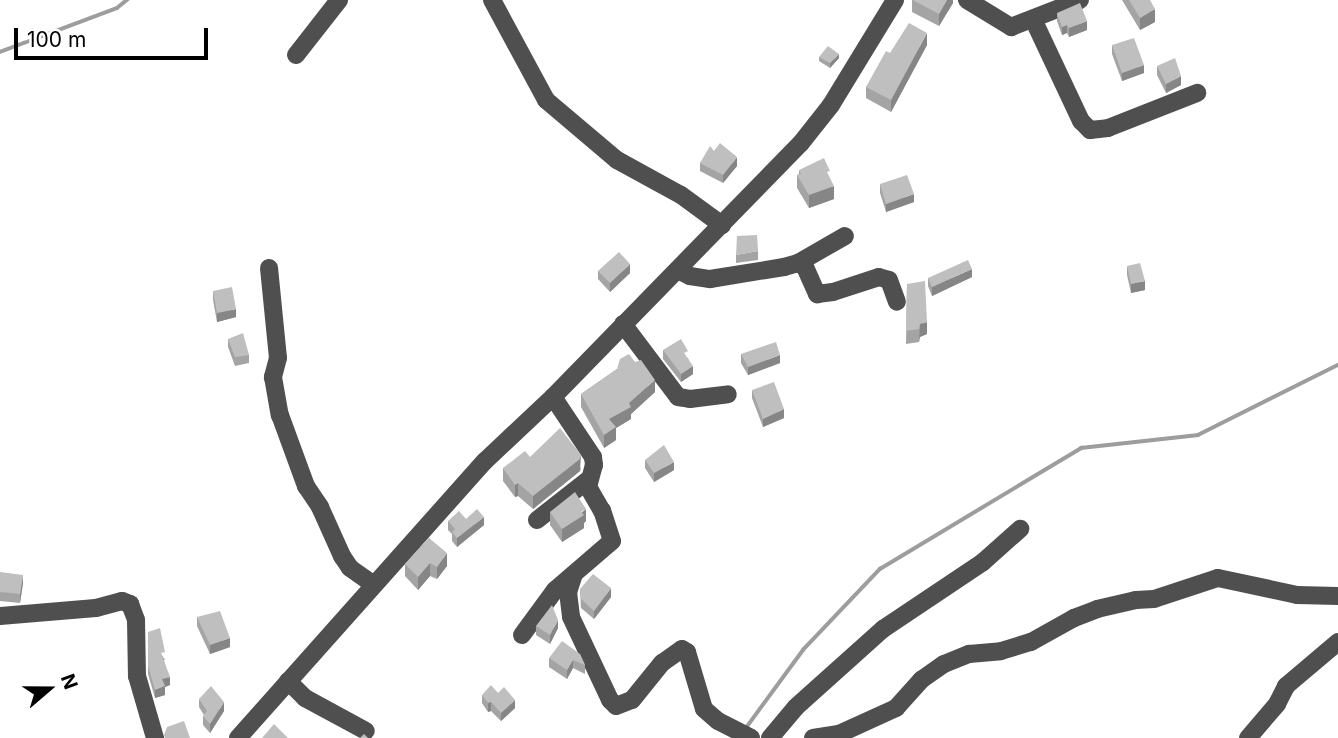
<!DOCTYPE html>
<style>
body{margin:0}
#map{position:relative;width:1338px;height:738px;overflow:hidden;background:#fff;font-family:Inter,sans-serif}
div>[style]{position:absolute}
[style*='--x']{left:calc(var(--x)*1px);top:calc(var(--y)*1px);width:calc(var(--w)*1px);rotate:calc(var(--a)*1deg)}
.stream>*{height:3.5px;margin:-1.75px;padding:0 1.75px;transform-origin:1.75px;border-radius:1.75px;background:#9d9d9d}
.minor>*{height:18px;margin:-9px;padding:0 9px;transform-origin:9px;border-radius:9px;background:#4f4f4f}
.wall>*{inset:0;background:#a4a4a4}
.shaded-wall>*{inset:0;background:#868686}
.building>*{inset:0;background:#bfbfbf}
span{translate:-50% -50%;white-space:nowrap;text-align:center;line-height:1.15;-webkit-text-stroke:5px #fff;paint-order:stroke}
.north{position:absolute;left:14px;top:654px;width:70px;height:70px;-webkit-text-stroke:5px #fff;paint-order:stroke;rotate:70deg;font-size:19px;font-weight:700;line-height:28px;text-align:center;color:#000}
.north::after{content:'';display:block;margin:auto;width:24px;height:32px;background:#000;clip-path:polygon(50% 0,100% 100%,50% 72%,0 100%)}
.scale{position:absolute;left:14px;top:28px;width:194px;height:32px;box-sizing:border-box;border:4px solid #000;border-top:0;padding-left:9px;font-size:21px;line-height:24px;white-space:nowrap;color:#000;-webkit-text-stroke:5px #fff;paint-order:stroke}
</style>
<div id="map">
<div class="stream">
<i style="--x:0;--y:52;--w:125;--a:-20.6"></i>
<i style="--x:117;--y:8;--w:13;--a:-39"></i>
<i style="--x:746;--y:728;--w:97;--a:-53.8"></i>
<i style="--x:803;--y:650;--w:112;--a:-46.5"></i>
<i style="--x:880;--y:569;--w:235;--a:-31"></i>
<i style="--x:1081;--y:448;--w:118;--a:-6.3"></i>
<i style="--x:1198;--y:435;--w:157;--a:-26.6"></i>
</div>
<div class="minor">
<i style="--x:492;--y:0;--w:114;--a:61.6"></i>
<i style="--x:546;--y:100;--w:93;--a:40.2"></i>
<i style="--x:617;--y:160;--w:73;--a:28.7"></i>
<i style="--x:681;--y:195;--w:51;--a:36.2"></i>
<i style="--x:967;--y:0;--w:52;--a:31.5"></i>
<i style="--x:1011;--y:27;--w:74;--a:-21.4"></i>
<i style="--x:1033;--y:19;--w:113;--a:64.8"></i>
<i style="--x:1081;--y:121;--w:13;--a:45"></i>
<i style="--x:1090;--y:130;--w:18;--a:-6"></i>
<i style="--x:1108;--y:128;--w:96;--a:-21.5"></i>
<i style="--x:296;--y:55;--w:70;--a:-52"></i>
<i style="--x:798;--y:263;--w:8;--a:30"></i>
<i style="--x:805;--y:267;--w:30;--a:66"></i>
<i style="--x:817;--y:294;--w:16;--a:-7"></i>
<i style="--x:833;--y:292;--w:48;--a:-18.1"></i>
<i style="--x:879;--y:277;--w:10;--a:17"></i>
<i style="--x:889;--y:280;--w:23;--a:70"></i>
<i style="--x:269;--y:268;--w:90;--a:84.3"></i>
<i style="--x:278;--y:358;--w:20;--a:105"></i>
<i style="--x:273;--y:377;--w:39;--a:80"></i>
<i style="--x:280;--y:415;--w:76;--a:69.9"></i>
<i style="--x:306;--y:486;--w:25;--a:56"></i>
<i style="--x:320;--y:507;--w:54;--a:65.8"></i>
<i style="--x:342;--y:556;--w:14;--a:56"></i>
<i style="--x:350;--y:568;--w:28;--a:35"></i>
<i style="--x:678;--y:270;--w:13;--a:27"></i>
<i style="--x:690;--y:276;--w:20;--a:9"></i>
<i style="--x:710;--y:279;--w:75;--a:-9.2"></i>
<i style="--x:784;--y:267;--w:15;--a:-16"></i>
<i style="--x:798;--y:263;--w:54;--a:-29.9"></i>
<i style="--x:623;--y:324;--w:91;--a:53"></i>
<i style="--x:678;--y:397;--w:12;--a:9"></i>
<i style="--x:690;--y:399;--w:38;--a:-7"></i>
<i style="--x:537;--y:520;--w:65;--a:-38.1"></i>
<i style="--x:573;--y:577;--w:16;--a:108"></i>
<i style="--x:568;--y:592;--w:25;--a:83"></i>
<i style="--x:571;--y:617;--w:92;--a:64.8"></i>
<i style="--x:610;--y:700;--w:8;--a:45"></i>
<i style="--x:616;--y:706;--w:17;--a:-21"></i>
<i style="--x:632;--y:700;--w:48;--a:-51"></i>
<i style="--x:662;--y:663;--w:24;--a:-35"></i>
<i style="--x:682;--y:649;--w:6;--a:31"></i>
<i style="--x:687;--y:652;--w:59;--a:73.4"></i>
<i style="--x:704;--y:709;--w:18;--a:41"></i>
<i style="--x:718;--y:721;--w:37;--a:27"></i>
<i style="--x:0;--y:616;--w:96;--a:-4.8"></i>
<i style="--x:96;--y:608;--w:27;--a:-15"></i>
<i style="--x:122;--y:601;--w:9;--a:21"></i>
<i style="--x:130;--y:604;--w:17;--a:69"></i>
<i style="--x:136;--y:620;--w:56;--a:89"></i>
<i style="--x:137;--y:676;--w:65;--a:73.8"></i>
<i style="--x:522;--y:635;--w:56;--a:-53.7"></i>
<i style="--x:555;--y:590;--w:75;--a:-40.7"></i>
<i style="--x:612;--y:541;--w:32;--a:-108"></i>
<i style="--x:602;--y:511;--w:28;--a:-120"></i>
<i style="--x:588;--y:487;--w:23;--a:-75"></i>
<i style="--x:594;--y:465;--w:8;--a:-97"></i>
<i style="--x:593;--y:457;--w:72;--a:-123.7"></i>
<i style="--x:288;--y:681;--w:24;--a:45"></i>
<i style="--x:305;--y:698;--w:69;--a:28.4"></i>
<i style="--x:238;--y:738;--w:371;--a:-48.3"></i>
<i style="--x:485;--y:461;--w:93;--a:-43.3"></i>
<i style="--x:553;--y:397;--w:355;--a:-45.7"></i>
<i style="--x:801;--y:143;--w:48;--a:-51.7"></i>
<i style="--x:831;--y:105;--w:123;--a:-58.6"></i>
<i style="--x:770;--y:738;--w:40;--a:-50"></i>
<i style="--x:796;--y:707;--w:117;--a:-41.9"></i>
<i style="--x:883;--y:629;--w:120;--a:-33.8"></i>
<i style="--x:983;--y:562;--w:50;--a:-41.7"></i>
<i style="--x:813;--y:738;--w:26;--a:-9"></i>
<i style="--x:839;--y:734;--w:63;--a:-24.5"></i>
<i style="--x:896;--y:708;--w:38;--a:-48"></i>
<i style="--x:921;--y:680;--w:28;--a:-35"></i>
<i style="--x:944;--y:664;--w:27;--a:-22"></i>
<i style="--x:969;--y:654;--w:32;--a:-5"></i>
<i style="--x:1001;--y:651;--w:31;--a:-17"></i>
<i style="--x:1031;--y:642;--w:49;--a:-29.2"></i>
<i style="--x:1074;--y:618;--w:25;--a:-21"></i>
<i style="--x:1097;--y:609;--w:40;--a:-13"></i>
<i style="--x:1136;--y:600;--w:18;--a:-3"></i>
<i style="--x:1154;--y:599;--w:67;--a:-18.2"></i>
<i style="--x:1218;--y:578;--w:81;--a:12.1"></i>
<i style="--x:1297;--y:595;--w:41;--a:1.4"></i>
<i style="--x:1248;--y:738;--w:45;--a:-49.5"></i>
<i style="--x:1277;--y:704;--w:20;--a:-63"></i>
<i style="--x:1286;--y:686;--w:68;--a:-40.2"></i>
</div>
<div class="wall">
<i style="clip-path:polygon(912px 0,953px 0,953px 3px,939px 26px,912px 12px)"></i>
<i style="clip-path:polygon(1122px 0,1150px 0,1155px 22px,1140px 30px)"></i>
<i style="clip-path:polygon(1057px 13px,1087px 30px,1069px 37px,1067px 33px,1062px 35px,1057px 21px)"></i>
<i style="clip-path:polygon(927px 45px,891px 112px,866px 98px,866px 87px,890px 53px)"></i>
<i style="clip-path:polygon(1112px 45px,1144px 73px,1122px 81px,1112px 54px)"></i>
<i style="clip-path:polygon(819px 57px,839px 58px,830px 68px,819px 61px)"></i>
<i style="clip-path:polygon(1157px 66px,1181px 85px,1166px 93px,1157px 75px)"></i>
<i style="clip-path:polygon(714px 151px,737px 166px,723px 183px,700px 171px,700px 163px)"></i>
<i style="clip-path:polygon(799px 170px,830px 179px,834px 199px,809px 208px,797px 188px,797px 175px,799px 174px)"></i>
<i style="clip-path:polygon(880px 184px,914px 202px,886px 212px,880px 193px)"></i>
<i style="clip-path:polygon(758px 251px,758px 260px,736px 263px,736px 255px)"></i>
<i style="clip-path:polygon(1127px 266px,1145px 290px,1131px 293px,1127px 275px)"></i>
<i style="clip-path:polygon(598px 271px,630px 273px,610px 292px,598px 279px)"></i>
<i style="clip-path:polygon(972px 277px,932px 296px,928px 286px,928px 278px)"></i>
<i style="clip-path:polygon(907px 284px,927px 334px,920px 337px,919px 342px,906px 344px)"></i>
<i style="clip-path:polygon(213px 291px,236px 317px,217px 322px,213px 300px)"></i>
<i style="clip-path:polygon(228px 339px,249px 355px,249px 363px,235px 366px,228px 347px)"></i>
<i style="clip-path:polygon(663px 350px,688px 358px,693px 374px,681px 382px,663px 359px)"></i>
<i style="clip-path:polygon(741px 354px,780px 363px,748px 375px,741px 363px)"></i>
<i style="clip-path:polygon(617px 369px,655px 392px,631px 414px,631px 419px,616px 428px,616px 440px,604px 448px,581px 407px,581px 394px)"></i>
<i style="clip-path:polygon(752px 390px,784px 418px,763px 427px,752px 398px)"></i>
<i style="clip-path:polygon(530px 457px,581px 468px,580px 471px,533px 509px,518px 496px,515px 497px,503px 481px,503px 468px)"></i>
<i style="clip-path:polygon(645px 460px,674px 470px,654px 482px,645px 468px)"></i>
<i style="clip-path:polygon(550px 512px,586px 521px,584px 523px,584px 528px,562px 542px,550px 525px)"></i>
<i style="clip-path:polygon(448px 521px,484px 525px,457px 547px,452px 541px,452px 534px,448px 530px)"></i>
<i style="clip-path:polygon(429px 538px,447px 566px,437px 579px,430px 576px,418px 590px,405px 576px,405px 564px)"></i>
<i style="clip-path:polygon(0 572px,23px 583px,20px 603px,0 601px)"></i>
<i style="clip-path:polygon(580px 589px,611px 597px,594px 619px,581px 608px)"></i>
<i style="clip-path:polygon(197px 617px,230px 647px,210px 654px,197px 626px)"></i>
<i style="clip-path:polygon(536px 626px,558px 628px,550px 644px,536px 635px)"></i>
<i style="clip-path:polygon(148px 632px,165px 660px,164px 660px,170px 685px,165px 687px,165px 695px,155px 698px,148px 674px)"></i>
<i style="clip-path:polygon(580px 654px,585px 665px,585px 674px,573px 668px,567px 679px,549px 667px,549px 658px)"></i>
<i style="clip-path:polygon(498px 693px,515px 708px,501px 721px,491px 711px,488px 712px,482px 703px,482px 695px)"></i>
<i style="clip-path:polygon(199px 699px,224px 711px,210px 733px,203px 725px,203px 716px,204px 715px,199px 707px)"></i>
</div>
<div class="shaded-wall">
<i style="clip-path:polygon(947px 0,953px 0,953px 3px,939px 26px,939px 14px)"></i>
<i style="clip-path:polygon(1155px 9px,1155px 22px,1140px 30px,1140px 18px)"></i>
<i style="clip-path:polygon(1087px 21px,1087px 30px,1069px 37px,1069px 28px)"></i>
<i style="clip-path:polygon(1067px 25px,1067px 33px,1062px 35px,1062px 27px)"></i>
<i style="clip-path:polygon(927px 33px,927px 45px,891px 112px,891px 100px)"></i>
<i style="clip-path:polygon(839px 54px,839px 58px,830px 68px,830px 63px)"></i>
<i style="clip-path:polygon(1144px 65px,1144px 73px,1122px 81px,1122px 73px)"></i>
<i style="clip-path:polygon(1181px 76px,1181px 85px,1166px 93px,1166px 84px)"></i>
<i style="clip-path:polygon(737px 157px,737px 166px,723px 183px,723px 175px)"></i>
<i style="clip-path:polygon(834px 186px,834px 199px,809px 208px,809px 195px)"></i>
<i style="clip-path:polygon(914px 194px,914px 202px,886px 212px,886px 204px)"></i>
<i style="clip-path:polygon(630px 264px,630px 273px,610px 292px,610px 283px)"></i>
<i style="clip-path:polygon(972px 269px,972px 277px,932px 296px,932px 287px)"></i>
<i style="clip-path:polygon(1145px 281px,1145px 290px,1131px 293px,1131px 284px)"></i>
<i style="clip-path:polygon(236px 309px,236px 317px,217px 322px,217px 313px)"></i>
<i style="clip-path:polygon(927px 322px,927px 334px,920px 337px,919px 342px,920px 324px)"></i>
<i style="clip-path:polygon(780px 355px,780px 363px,748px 375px,748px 367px)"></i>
<i style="clip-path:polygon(693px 366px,693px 374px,681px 382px,681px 374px)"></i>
<i style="clip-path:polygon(655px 380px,655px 392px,631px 414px,631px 419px,616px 428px,616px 440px,604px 448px,604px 435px,609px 419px)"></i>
<i style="clip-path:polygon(784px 409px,784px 418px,763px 427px,763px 419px)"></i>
<i style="clip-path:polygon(581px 455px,580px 471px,533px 509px,533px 496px)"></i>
<i style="clip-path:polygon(674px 462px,674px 470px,654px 482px,654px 473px)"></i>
<i style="clip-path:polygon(518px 483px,518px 496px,515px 497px,515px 485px)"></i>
<i style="clip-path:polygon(586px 509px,586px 521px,584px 523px,584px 528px,562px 542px,562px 529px)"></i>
<i style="clip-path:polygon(484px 517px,484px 525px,457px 547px,457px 538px)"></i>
<i style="clip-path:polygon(447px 553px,447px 566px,437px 579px,437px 567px)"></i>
<i style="clip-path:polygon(430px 563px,430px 576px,418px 590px,418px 577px)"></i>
<i style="clip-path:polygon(23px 575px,23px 583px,20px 603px,20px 594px)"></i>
<i style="clip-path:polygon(611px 588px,611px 597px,594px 619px,594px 611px)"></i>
<i style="clip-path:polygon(558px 620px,558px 628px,550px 644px,550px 635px)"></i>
<i style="clip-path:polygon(230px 638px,230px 647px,210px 654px,210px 645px)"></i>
<i style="clip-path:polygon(573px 660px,573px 668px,567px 679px,567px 670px)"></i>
<i style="clip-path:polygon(170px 677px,170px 685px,165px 687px,165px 695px,155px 698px,155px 690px,162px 679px)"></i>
<i style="clip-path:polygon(515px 700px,515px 708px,501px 721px,501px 713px)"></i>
<i style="clip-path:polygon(224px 702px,224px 711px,210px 733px,210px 724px)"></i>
<i style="clip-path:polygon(491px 702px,491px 711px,488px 712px,488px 703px)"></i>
</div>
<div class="building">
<i style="clip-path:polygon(913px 0,947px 0,939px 14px)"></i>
<i style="clip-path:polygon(1129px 0,1150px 0,1155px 9px,1140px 18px)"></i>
<i style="clip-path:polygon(1080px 3px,1087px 21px,1069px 28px,1067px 25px,1062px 27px,1057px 13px)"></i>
<i style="clip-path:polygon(909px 23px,927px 33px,891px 100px,866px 87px,886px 51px,890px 53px)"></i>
<i style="clip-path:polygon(1134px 38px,1144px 65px,1122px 73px,1112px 45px)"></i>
<i style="clip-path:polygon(828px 46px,839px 54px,830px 63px,819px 57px)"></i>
<i style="clip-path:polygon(1175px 58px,1181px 76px,1166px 84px,1157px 66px)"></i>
<i style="clip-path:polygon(720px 143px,737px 157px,723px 175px,700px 163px,710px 146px,714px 151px)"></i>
<i style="clip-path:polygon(824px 158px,830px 171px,827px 172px,834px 186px,809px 195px,797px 175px,801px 174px,799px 170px)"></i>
<i style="clip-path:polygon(907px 175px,914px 194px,886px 204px,880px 184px)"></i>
<i style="clip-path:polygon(757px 235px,758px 251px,736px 255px,737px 236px)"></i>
<i style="clip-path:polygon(619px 252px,630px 264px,610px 283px,598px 271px)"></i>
<i style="clip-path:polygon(968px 260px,972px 269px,932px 287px,928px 278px)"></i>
<i style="clip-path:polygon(1140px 263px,1145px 281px,1131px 284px,1127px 266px)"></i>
<i style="clip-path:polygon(925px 281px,927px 322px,920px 324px,919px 329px,906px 331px,907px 284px)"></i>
<i style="clip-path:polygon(232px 287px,236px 309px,217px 313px,213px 291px)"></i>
<i style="clip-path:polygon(243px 333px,249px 355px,235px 357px,228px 339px)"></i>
<i style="clip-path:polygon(681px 339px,688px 351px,684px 353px,693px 366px,681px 374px,663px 350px)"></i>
<i style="clip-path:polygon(776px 342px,780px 355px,748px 367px,741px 354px)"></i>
<i style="clip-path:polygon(629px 354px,635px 362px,641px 360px,655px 380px,629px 403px,631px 407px,609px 419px,616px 427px,604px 435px,581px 394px,617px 369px,620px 359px)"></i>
<i style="clip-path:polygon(774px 382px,784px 409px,763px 419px,752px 390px)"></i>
<i style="clip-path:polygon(560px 428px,581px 455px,580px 459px,533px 496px,518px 483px,515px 485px,503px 468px,525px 451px,530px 457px)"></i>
<i style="clip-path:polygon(664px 445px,674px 462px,654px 473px,645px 460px)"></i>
<i style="clip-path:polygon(575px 492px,586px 509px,581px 512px,584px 515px,562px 529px,550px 512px)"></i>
<i style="clip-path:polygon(477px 509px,484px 517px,457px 538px,452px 532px,455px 529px,448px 521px,459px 511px,466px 519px)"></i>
<i style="clip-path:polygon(429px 538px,447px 553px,437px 567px,430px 563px,418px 577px,405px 564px)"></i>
<i style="clip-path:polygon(0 572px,23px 575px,20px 594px,0 592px)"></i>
<i style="clip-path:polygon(593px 574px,611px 588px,594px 611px,581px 599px,580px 589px)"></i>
<i style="clip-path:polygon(552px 605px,558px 620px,550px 635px,536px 626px)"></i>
<i style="clip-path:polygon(220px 611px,230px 638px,210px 645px,197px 617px)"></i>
<i style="clip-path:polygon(160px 628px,165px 652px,161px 653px,170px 677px,162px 679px,165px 686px,155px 690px,148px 666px,148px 632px)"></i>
<i style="clip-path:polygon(562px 641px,580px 654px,585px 665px,573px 660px,567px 670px,549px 658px)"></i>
<i style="clip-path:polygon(491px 685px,498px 693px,504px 687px,515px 700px,501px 713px,491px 702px,488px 703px,482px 695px)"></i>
<i style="clip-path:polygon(211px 686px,224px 702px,210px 724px,203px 716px,207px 711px,199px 699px)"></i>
<i style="clip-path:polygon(184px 721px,190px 738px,165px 738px,164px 735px,167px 727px)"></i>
<i style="clip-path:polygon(274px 724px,288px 738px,262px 738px)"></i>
<i style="clip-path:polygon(364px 734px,368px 738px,360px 738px)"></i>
</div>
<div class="north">N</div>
<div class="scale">100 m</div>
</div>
